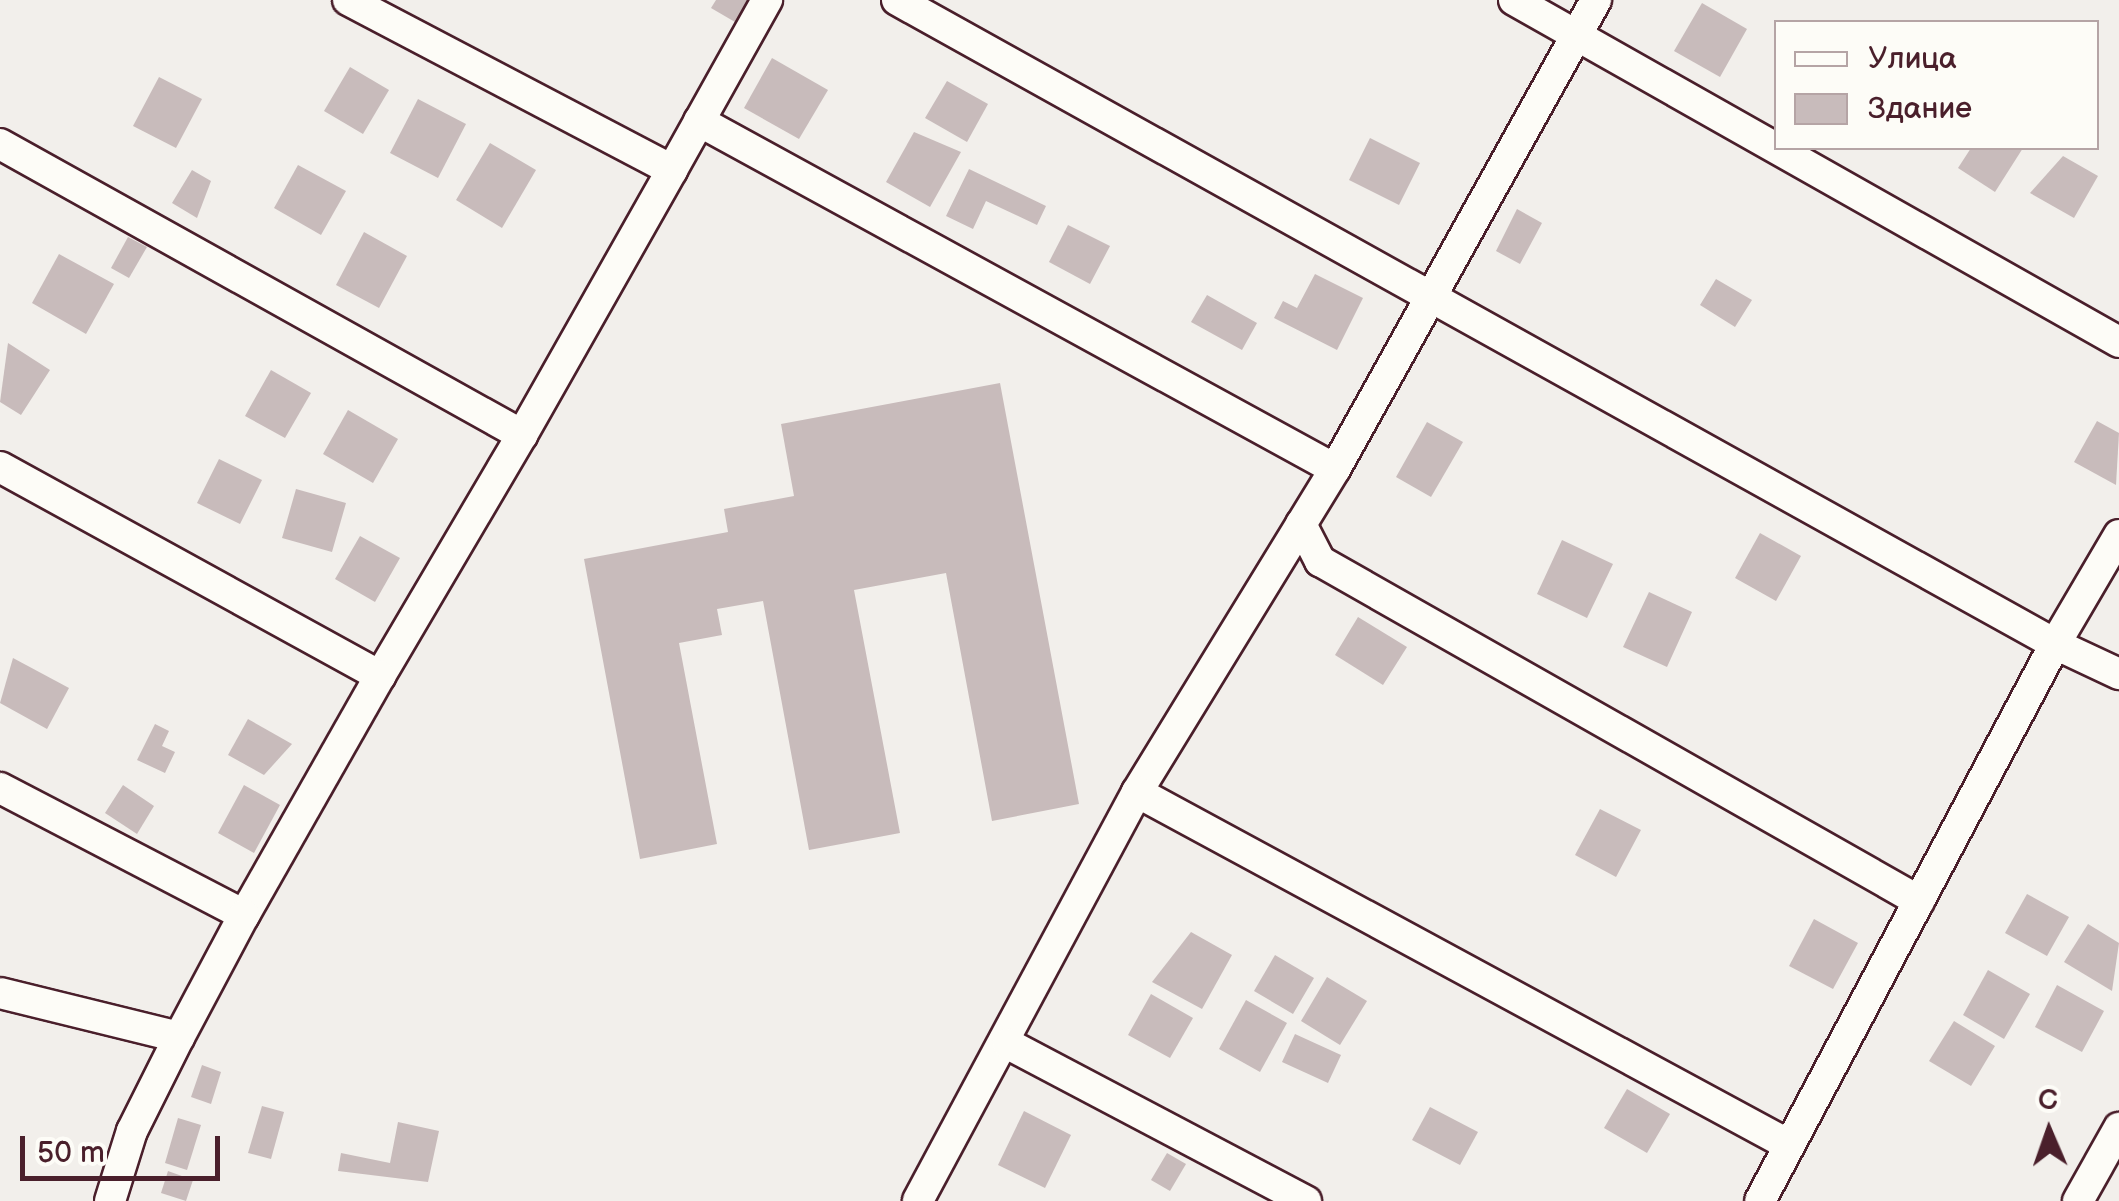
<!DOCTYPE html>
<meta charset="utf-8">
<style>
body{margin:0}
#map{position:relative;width:2119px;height:1201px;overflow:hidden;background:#f2efeb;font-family:"Balsamiq Sans",sans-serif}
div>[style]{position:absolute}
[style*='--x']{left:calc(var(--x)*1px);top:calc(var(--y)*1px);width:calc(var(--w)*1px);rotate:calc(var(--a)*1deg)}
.building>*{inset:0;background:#c8bbbb}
.roads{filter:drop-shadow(2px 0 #4a1f2b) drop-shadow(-2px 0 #4a1f2b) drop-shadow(0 2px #4a1f2b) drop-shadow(0 -2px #4a1f2b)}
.minor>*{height:30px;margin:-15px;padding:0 15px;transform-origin:15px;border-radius:15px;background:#fdfcf7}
span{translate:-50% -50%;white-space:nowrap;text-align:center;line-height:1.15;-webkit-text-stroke:10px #fdfcf7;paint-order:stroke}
.legend{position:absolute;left:1774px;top:20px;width:325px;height:130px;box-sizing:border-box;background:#fdfcf7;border:2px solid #b5a4a5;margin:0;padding:12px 18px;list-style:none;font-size:30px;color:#4a1f2b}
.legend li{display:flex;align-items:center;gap:20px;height:50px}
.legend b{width:50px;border:2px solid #b5a4a5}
.north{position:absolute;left:1999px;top:1081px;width:100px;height:100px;-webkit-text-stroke:8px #fdfcf7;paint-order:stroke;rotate:358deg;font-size:28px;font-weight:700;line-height:40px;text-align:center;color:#4a1f2b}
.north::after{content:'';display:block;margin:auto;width:35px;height:45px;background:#4a1f2b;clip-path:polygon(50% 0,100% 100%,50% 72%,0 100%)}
.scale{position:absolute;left:20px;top:1136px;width:200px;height:45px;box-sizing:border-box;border:5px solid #4a1f2b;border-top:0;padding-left:12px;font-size:30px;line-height:35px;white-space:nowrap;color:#4a1f2b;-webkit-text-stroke:8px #fdfcf7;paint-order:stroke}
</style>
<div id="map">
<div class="building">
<i style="clip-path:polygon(716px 0,748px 0,735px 22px,711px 8px)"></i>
<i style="clip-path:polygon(1702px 3px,1747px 29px,1720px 77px,1674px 51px)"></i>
<i style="clip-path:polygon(772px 58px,828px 90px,799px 139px,744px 108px)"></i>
<i style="clip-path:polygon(350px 67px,389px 90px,363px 134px,324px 111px)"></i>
<i style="clip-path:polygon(159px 77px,202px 99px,176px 148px,133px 126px)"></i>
<i style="clip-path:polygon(947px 81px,988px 104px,967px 142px,925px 118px)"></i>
<i style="clip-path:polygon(418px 99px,466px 124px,438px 178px,390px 153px)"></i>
<i style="clip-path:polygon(914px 132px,961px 152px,930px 207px,886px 182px)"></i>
<i style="clip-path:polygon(1370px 138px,1420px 163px,1399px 205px,1349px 180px)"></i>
<i style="clip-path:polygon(490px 143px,536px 170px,502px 228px,456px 200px)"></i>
<i style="clip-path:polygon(1971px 148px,2023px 148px,1995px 192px,1958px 168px)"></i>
<i style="clip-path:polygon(2063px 156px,2098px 176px,2074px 218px,2030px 193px)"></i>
<i style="clip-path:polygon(298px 165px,346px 191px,321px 235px,274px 208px)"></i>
<i style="clip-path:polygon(969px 169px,1046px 206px,1037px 225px,986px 201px,973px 229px,946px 216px)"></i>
<i style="clip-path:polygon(192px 170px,211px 181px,197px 218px,172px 203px)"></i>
<i style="clip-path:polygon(1517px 209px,1542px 223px,1520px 264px,1496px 251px)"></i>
<i style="clip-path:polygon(1068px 225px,1110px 246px,1090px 284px,1049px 262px)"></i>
<i style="clip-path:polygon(364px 232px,407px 256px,379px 308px,336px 285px)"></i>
<i style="clip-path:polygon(128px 237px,147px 247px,129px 278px,111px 268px)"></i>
<i style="clip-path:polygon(59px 254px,114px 284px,86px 334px,32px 303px)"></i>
<i style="clip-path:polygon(1315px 274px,1363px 298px,1337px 350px,1274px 318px,1283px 301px,1297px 308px)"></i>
<i style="clip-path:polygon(1716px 279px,1752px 300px,1735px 327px,1700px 305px)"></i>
<i style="clip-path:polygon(1207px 295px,1257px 323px,1242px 350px,1191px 322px)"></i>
<i style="clip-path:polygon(8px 343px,50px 370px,21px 415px,0 402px)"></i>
<i style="clip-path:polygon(271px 370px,311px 393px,285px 438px,245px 416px)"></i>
<i style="clip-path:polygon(1000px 383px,1079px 804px,992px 821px,946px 573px,854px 590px,900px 833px,809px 850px,763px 601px,717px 609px,722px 635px,679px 643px,717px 844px,640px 859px,584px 559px,728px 532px,724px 509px,794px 496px,781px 424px)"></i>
<i style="clip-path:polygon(348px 410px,398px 439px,373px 483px,323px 454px)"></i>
<i style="clip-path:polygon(2097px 421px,2119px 433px,2116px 485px,2074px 462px)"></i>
<i style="clip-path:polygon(1427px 422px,1463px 442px,1431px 497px,1396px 477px)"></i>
<i style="clip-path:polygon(219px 459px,262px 480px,240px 524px,197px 503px)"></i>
<i style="clip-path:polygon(296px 489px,346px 503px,332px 552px,282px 538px)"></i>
<i style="clip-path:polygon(1760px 533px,1801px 556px,1776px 601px,1735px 578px)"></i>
<i style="clip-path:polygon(360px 536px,400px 558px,375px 602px,335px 579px)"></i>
<i style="clip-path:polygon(1562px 540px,1613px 564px,1587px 618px,1537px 594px)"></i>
<i style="clip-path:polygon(1649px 592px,1692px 612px,1667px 667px,1623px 647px)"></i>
<i style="clip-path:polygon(1358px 617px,1407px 647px,1383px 685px,1335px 655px)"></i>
<i style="clip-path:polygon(13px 658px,69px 688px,47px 729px,0 703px)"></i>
<i style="clip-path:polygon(248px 719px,292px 744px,264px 775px,228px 755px)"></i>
<i style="clip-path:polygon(155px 724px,169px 731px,162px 746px,175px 752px,165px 773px,137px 760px)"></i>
<i style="clip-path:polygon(123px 785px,154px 806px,137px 834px,105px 813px)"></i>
<i style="clip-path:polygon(244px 785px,280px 805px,254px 853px,218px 833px)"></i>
<i style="clip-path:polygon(1600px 809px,1641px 830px,1616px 877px,1575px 855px)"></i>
<i style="clip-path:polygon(2027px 894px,2069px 917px,2047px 956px,2005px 933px)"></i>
<i style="clip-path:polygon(1814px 919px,1858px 943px,1833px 989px,1789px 966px)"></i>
<i style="clip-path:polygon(2088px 924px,2119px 943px,2112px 991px,2064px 962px)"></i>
<i style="clip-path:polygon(1191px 932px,1232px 955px,1202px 1009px,1152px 982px)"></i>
<i style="clip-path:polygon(1275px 955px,1314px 978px,1293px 1014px,1254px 991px)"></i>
<i style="clip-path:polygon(1988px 970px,2030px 994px,2004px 1039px,1963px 1015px)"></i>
<i style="clip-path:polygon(1327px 977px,1367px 1001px,1340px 1045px,1301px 1021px)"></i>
<i style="clip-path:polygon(2057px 985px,2104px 1011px,2082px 1052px,2035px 1027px)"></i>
<i style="clip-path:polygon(1151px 994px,1193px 1018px,1170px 1058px,1128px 1035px)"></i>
<i style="clip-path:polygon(1246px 1000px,1287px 1023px,1260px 1072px,1219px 1049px)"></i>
<i style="clip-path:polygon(1954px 1021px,1995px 1046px,1971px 1086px,1929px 1061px)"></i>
<i style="clip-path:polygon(1295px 1034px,1341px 1055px,1328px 1083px,1282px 1062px)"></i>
<i style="clip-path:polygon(202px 1065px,221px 1072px,211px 1104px,191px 1097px)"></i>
<i style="clip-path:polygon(1627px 1089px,1670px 1114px,1647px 1153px,1604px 1128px)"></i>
<i style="clip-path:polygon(262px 1106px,284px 1112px,271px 1159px,248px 1153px)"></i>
<i style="clip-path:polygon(1430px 1107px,1478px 1132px,1460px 1165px,1412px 1140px)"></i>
<i style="clip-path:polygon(1024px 1111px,1071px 1135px,1045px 1188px,998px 1165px)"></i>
<i style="clip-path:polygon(178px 1118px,201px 1125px,187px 1170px,165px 1163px)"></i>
<i style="clip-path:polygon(398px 1122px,439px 1131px,428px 1182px,338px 1171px,341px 1153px,390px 1163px)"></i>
<i style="clip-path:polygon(1167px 1153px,1186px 1164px,1170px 1191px,1151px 1180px)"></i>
<i style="clip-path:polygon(168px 1171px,193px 1180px,186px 1201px,161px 1193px)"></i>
</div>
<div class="roads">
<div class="minor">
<i style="--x:348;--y:0;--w:366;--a:27.7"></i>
<i style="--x:672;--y:170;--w:305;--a:119.5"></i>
<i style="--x:897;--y:0;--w:1325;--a:29.08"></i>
<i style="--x:2055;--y:644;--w:630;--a:117.91"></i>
<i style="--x:1514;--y:0;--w:695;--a:29.48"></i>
<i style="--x:699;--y:121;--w:725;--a:28.69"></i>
<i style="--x:1335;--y:469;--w:379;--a:121.5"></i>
<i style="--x:1137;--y:792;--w:464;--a:118.2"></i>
<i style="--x:0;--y:144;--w:598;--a:29.14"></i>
<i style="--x:522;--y:435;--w:280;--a:120.5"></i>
<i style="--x:672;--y:170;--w:195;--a:-60.8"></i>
<i style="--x:0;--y:467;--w:434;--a:28.8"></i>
<i style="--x:380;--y:676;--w:275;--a:119.6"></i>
<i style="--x:1335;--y:469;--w:537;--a:-60.9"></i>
<i style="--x:1301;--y:524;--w:42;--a:62.8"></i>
<i style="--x:1320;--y:561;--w:689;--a:29.58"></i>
<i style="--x:2119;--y:535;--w:126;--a:120.4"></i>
<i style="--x:2055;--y:644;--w:71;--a:25.1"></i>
<i style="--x:0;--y:788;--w:275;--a:27.5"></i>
<i style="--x:244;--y:915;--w:138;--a:118"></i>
<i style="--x:179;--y:1037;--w:184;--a:-166.2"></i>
<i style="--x:1137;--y:792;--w:741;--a:28.43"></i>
<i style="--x:1008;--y:1044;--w:337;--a:27.8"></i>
<i style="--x:110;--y:1201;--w:73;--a:-72.6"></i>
<i style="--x:132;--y:1131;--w:105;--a:-63.4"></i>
<i style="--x:2078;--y:1201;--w:84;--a:-60.7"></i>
</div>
</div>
<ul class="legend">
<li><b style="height:12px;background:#fdfcf7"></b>Улица</li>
<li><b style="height:28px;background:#c8bbbb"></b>Здание</li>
</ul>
<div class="north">С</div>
<div class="scale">50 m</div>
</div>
